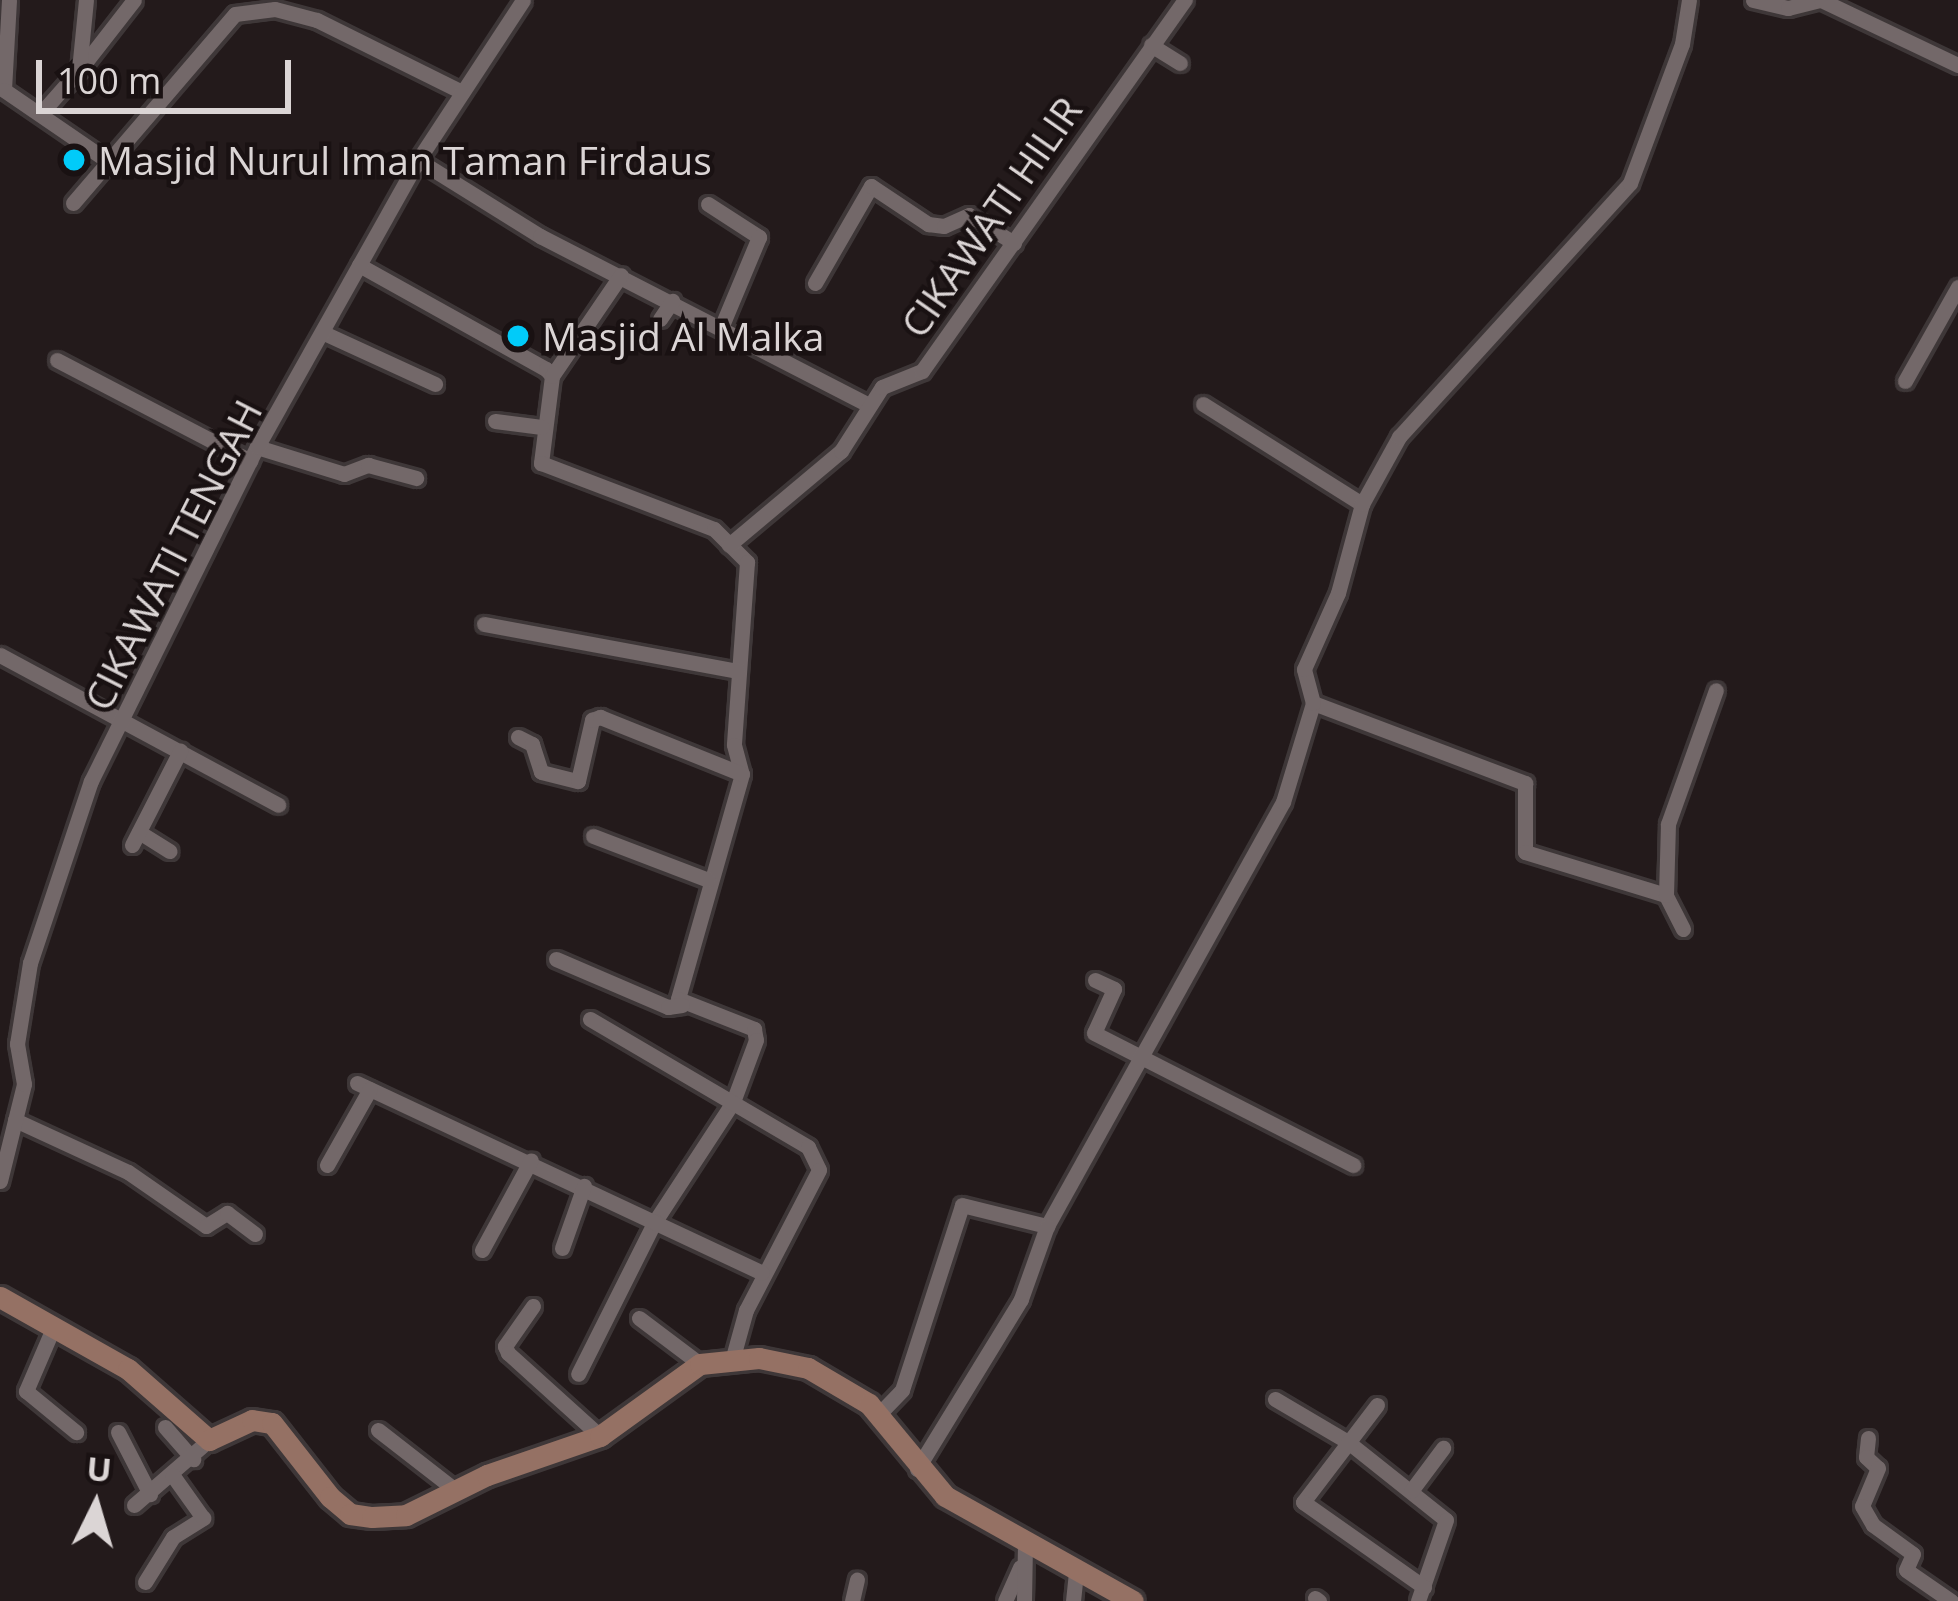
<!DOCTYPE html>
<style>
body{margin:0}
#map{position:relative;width:1958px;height:1601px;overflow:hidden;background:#231a1b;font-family:"Open Sans",sans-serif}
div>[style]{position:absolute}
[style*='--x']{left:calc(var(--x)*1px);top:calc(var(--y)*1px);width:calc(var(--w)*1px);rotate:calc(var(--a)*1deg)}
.roads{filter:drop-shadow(3px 0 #3e3738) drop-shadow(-3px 0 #3e3738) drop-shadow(0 3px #3e3738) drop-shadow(0 -3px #3e3738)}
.street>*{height:15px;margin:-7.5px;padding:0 7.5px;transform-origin:7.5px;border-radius:7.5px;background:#736869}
.secondary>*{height:21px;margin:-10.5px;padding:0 10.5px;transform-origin:10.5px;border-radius:10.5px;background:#957164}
.dots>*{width:33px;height:33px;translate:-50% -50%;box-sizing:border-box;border:6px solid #191112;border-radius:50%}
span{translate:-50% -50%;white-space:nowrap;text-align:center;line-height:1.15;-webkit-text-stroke:9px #191112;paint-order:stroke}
.poi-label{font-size:39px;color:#dbd5d5}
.left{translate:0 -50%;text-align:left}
.street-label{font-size:39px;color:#dbd5d5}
.north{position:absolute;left:36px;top:1445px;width:120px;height:120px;-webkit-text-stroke:9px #191112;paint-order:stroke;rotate:5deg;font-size:33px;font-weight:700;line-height:48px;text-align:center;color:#dbd5d5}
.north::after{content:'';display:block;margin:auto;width:42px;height:54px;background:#dbd5d5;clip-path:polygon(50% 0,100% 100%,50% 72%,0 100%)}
.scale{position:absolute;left:36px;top:60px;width:255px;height:54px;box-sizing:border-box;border:6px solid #dbd5d5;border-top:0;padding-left:15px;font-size:36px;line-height:42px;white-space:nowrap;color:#dbd5d5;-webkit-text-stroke:9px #191112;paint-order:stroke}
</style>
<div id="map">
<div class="roads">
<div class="street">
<i style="--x:9;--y:0;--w:90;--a:93.2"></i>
<i style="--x:4;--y:90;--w:127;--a:34.4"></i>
<i style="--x:1753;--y:0;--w:36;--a:13"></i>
<i style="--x:1788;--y:8;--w:34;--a:-14"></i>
<i style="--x:1821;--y:0;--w:152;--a:25.4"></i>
<i style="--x:1151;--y:45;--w:34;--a:32"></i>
<i style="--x:81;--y:68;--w:86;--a:-52.1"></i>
<i style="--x:42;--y:112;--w:56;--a:-48.6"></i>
<i style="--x:79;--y:70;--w:70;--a:-84.3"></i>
<i style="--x:418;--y:160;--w:144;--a:31.9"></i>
<i style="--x:540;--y:236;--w:368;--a:27.2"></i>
<i style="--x:73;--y:203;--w:249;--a:-49.4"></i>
<i style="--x:235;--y:14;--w:40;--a:-7.1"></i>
<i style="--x:275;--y:9;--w:43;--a:14.7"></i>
<i style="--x:317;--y:20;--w:162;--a:26.4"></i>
<i style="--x:708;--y:204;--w:61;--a:32.9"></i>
<i style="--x:759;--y:237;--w:99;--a:112.7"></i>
<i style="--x:359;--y:265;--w:214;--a:29.1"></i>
<i style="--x:546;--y:369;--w:9;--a:49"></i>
<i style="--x:552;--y:376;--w:88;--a:97.2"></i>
<i style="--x:541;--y:463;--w:185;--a:20.9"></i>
<i style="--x:714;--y:529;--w:47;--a:45"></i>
<i style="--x:747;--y:562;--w:183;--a:94.1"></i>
<i style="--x:734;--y:745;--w:30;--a:75"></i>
<i style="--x:742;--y:774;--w:234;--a:105.9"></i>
<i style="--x:678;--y:999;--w:82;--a:21.5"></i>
<i style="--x:754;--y:1029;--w:11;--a:80"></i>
<i style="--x:756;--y:1040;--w:66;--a:110.4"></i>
<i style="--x:733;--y:1102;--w:142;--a:123.2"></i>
<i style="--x:655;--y:1221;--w:171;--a:116.7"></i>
<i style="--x:815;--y:283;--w:112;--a:-60"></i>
<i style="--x:871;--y:186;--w:69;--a:33.7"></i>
<i style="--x:928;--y:224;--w:16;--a:7"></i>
<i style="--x:944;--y:226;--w:27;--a:-24"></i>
<i style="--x:969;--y:215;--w:53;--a:31.9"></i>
<i style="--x:660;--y:319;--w:22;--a:-56"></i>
<i style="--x:326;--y:334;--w:120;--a:24.6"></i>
<i style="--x:57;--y:360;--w:218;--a:27.6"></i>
<i style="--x:552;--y:376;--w:122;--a:-55.7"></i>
<i style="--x:1905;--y:381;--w:108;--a:-60.6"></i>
<i style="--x:1203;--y:404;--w:188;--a:32.2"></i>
<i style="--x:495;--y:421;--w:47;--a:7.3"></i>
<i style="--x:257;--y:447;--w:91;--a:17.2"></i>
<i style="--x:344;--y:474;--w:26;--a:-21"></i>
<i style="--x:368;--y:465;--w:50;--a:15.2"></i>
<i style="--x:729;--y:545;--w:146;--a:-40"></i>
<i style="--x:841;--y:451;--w:76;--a:-57.4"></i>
<i style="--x:882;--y:387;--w:43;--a:-21.8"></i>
<i style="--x:922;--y:371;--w:455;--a:-54.7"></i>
<i style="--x:484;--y:624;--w:258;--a:10.5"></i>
<i style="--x:0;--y:655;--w:316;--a:28.3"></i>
<i style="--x:1313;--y:703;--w:227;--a:20.7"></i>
<i style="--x:1525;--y:783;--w:69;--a:90"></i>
<i style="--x:1525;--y:852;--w:147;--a:17"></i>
<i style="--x:518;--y:737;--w:16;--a:27"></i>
<i style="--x:532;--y:744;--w:29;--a:72"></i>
<i style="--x:541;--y:772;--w:38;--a:14"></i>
<i style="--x:578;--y:781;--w:63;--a:-77.1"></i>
<i style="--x:592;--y:720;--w:9;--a:-21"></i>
<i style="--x:600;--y:717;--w:153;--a:21.9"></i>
<i style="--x:139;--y:832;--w:36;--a:32"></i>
<i style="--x:593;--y:836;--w:123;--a:20.9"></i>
<i style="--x:132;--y:845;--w:106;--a:-62.9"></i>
<i style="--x:1683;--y:929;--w:38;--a:-117"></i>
<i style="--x:1666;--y:895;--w:71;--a:-88.4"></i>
<i style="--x:1668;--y:824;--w:142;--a:-70.3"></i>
<i style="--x:556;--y:959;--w:122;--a:23.2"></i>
<i style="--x:668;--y:1007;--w:14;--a:-8"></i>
<i style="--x:1095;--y:980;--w:21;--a:25"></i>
<i style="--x:1114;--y:989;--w:48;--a:114.4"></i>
<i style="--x:1094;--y:1033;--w:291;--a:27"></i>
<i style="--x:590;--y:1019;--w:253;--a:30.4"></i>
<i style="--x:808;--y:1147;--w:25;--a:64"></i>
<i style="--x:819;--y:1170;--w:158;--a:117.5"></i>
<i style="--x:746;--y:1310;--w:49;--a:105.5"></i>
<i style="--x:357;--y:1083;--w:447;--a:25.1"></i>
<i style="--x:15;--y:1120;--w:124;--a:24.7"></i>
<i style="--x:128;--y:1172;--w:95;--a:34.7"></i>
<i style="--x:206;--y:1226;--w:25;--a:-32"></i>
<i style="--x:227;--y:1213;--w:35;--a:37"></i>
<i style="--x:327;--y:1165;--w:87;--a:-60.5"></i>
<i style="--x:0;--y:1181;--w:100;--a:-76.1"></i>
<i style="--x:24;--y:1084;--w:41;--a:-99.9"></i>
<i style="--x:17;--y:1044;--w:82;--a:-80.9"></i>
<i style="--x:30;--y:963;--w:192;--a:-71.5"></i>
<i style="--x:91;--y:781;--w:373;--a:-63.6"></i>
<i style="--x:257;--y:447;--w:329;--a:-60.7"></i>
<i style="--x:418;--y:160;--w:191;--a:-56.7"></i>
<i style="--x:562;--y:1248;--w:66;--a:-70.5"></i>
<i style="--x:482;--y:1250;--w:102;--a:-61.4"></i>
<i style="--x:533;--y:1306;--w:49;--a:125"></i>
<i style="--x:505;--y:1346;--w:8;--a:67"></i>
<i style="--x:508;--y:1353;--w:124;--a:42.1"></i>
<i style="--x:639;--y:1318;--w:76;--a:37"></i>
<i style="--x:54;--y:1326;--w:71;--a:113.3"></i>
<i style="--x:26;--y:1391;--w:65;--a:39.4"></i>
<i style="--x:1275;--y:1399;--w:85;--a:30.5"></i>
<i style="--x:1348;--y:1442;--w:125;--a:38.5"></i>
<i style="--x:1446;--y:1520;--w:86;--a:109.1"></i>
<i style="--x:1377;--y:1405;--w:122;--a:127.3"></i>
<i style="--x:1303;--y:1502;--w:148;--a:35.1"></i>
<i style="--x:879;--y:1414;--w:33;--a:-46"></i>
<i style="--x:902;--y:1390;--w:194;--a:-72"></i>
<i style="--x:962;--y:1205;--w:88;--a:13.9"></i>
<i style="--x:1047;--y:1226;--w:485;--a:-60.9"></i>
<i style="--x:1283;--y:802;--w:103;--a:-73.1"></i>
<i style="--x:1313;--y:703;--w:35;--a:-105"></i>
<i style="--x:1304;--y:669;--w:83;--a:-65.9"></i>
<i style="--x:1338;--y:593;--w:92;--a:-74.9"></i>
<i style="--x:1362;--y:504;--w:77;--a:-61.1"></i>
<i style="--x:1399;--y:437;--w:343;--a:-47.7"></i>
<i style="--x:1630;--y:183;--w:148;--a:-69.5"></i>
<i style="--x:1682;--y:44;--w:45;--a:-81"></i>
<i style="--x:165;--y:1427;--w:43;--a:48.8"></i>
<i style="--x:378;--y:1430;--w:98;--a:37.9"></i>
<i style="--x:118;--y:1432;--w:70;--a:62.7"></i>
<i style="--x:1868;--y:1438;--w:19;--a:96"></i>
<i style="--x:1866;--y:1457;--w:16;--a:43"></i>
<i style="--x:1878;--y:1468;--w:41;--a:112.8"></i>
<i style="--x:1862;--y:1506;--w:22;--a:60"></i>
<i style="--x:1873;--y:1525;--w:49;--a:35.9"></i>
<i style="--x:1913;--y:1554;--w:17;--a:114"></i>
<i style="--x:1906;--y:1570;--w:55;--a:34.6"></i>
<i style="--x:917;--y:1469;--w:199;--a:-58.5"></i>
<i style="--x:1021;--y:1299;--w:77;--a:-70.4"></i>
<i style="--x:1411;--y:1491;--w:54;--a:-53.3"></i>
<i style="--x:134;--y:1505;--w:99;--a:-40.9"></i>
<i style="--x:145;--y:1582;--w:53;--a:-58.1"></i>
<i style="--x:173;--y:1537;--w:36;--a:-32"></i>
<i style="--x:203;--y:1518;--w:52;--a:-125.5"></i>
<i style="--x:1315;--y:1598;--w:5;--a:37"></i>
<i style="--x:852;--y:1601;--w:22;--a:-77"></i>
<i style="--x:1005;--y:1601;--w:37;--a:-66"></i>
<i style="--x:1024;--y:1601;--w:56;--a:-89"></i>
<i style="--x:1073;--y:1601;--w:29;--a:-84"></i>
</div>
<div class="secondary">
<i style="--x:0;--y:1297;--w:147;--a:29.4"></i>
<i style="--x:128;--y:1369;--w:108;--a:41.2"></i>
<i style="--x:209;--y:1440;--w:47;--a:-24.9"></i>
<i style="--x:252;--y:1420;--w:20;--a:9"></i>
<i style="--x:272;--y:1423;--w:94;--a:51.9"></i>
<i style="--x:330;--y:1497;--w:26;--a:40"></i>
<i style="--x:350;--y:1514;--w:22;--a:8"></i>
<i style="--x:372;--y:1517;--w:34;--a:-3"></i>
<i style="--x:406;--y:1515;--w:90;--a:-26.3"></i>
<i style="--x:487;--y:1475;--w:120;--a:-19"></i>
<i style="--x:600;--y:1436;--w:123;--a:-35.8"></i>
<i style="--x:700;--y:1364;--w:59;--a:-5.8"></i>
<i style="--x:759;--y:1358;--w:50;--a:11.5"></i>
<i style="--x:808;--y:1368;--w:71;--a:30.5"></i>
<i style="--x:869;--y:1404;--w:119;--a:50.4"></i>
<i style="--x:945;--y:1496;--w:215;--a:29.2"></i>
</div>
</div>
<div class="dots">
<i style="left:74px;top:160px;background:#01cbf9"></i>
<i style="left:518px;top:336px;background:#01cbf9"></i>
</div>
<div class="poi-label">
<span class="left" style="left:98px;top:160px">Masjid Nurul Iman Taman Firdaus</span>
<span class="left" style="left:542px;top:336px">Masjid Al Malka</span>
</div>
<div class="street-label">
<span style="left:991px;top:217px;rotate:-55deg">CIKAWATI HILIR</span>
<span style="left:173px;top:555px;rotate:-63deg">CIKAWATI TENGAH</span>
</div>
<div class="north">U</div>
<div class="scale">100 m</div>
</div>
